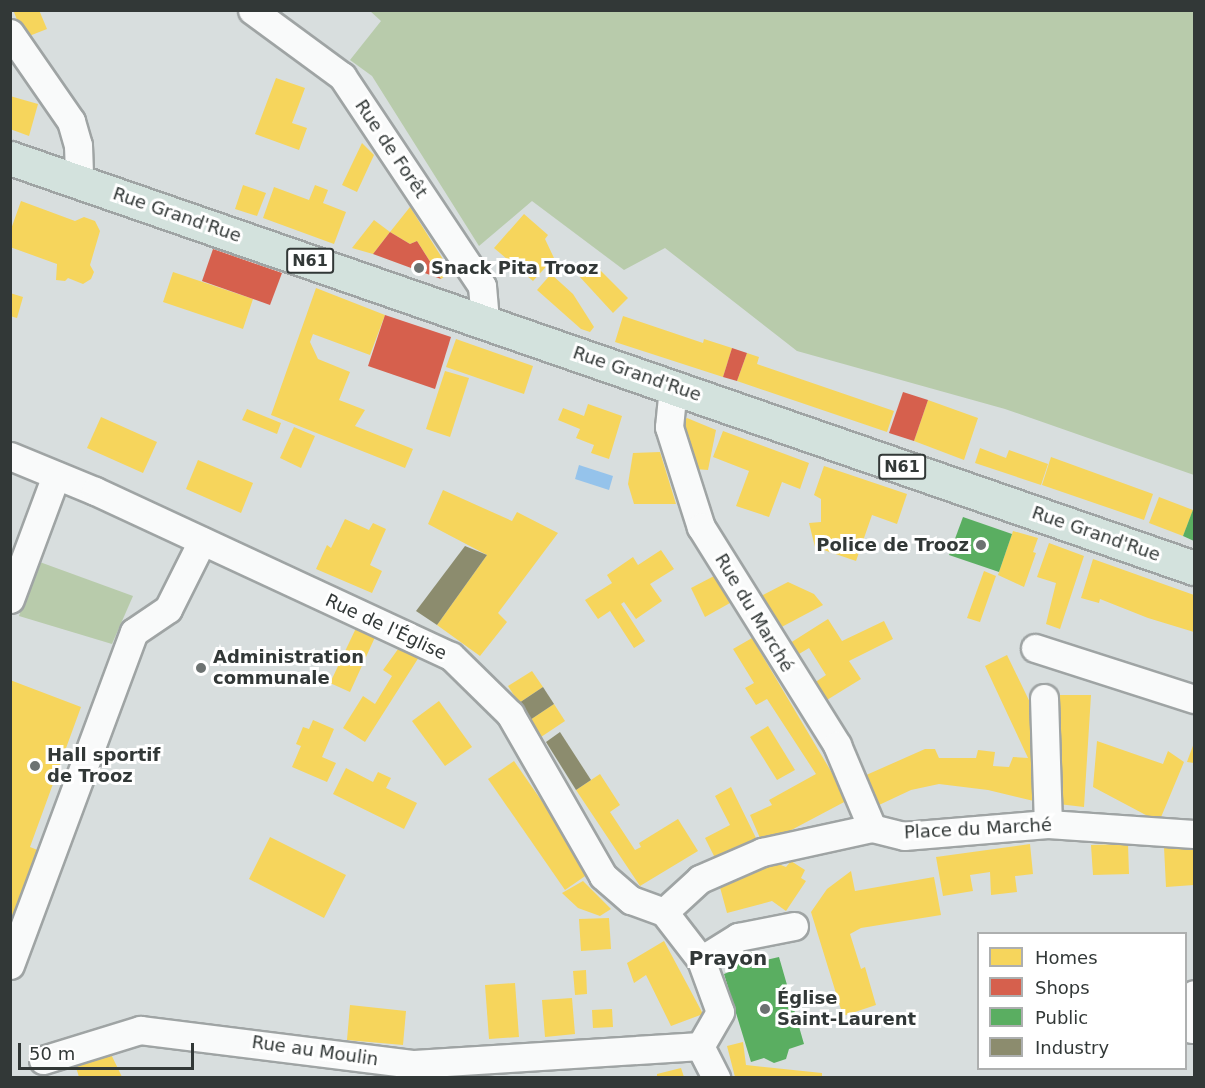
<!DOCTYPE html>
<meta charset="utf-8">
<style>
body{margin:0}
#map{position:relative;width:1205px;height:1088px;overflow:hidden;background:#d8dede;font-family:"DejaVu Sans",sans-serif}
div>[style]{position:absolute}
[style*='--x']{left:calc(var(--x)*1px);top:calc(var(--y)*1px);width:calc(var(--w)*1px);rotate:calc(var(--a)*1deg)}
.green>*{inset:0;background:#b8cbab}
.water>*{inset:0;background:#95c3eb}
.homes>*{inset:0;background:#f6d55c}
.shops>*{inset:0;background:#d6604d}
.public>*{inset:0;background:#5aae61}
.industry>*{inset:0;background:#8c8c6e}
.roads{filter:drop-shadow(2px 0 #9fa4a4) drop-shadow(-2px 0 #9fa4a4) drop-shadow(0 2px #9fa4a4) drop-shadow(0 -2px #9fa4a4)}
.minor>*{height:27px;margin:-13.5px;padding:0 13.5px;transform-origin:13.5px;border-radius:13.5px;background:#f9fafa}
.major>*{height:33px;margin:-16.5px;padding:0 16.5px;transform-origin:16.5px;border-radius:16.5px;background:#d3e2dd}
.dots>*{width:16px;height:16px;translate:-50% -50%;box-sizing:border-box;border:3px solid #fff;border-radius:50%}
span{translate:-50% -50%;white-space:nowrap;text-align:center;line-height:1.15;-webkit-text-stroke:6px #fff;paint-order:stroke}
.shield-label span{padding:2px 4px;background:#fff;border:2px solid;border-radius:4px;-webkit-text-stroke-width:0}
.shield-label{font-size:16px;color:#323837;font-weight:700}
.street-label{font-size:18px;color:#323837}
.poi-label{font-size:18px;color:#323837;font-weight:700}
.left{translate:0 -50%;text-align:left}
.right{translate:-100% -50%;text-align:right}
.neighbourhood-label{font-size:20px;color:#323837;font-weight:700}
.frame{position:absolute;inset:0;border:12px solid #323837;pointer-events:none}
.legend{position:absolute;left:977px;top:932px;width:210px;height:138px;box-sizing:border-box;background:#fff;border:2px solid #adafaf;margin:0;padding:8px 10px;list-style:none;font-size:18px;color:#323837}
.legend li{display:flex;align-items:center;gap:12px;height:30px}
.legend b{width:30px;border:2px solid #adafaf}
.scale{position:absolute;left:18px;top:1043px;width:176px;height:27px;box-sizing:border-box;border:3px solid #323837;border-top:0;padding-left:8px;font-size:18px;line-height:21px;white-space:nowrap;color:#323837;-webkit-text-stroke:4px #fff;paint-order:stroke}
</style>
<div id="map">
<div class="green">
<i style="clip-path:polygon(370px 11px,1194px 11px,1194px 475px,1005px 409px,797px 351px,665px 248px,624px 270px,532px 201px,479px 246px,372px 76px,350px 60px,381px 21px)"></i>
<i style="clip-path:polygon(37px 561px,133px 596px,112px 644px,19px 616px)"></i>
</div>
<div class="water">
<i style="clip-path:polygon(579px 465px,613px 476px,609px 490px,575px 479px)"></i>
</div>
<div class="homes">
<i style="clip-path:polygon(18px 10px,39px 10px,47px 29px,24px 38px,14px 12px)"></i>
<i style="clip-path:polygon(276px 78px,305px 88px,292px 123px,307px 128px,299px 150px,255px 134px)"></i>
<i style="clip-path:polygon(10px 96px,38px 104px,29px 136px,10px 129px)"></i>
<i style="clip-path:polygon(362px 143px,374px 155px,357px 192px,342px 185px)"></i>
<i style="clip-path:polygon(243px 185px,266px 193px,257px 216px,235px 209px)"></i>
<i style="clip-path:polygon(315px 185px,328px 190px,323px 203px,346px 212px,334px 244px,263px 218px,274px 187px,309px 200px)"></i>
<i style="clip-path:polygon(21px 201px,75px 221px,84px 217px,95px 221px,100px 231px,90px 265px,94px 272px,91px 279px,83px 284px,68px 278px,65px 281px,56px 280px,57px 264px,10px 247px,10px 232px)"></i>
<i style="clip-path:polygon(410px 207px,451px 272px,441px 279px,417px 241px,410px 244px,390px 232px)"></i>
<i style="clip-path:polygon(524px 214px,548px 235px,545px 239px,554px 258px,533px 281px,494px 248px)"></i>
<i style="clip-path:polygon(374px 220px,390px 232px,373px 254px,352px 248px)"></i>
<i style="clip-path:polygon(592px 262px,628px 298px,613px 313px,579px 276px)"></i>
<i style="clip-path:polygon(173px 272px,253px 299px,243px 329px,163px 302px)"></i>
<i style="clip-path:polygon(551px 274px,573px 294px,594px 327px,590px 332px,581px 329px,537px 290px)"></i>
<i style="clip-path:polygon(316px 288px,385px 315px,370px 355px,313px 334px,310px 342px,318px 359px,350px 372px,339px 400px,365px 410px,355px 426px,413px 449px,405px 468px,271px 415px)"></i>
<i style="clip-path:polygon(10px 293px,23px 297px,17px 318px,10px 316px)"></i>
<i style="clip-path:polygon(623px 316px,703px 343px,704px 339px,732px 348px,723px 377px,615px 342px)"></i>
<i style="clip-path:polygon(456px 339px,533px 366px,524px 394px,446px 367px)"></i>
<i style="clip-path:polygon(747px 353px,759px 357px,757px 364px,894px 411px,887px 432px,737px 381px)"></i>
<i style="clip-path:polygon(445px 371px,469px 378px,450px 437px,426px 429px)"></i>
<i style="clip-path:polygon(928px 400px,978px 418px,964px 460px,914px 441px)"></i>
<i style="clip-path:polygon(588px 404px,622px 416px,609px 459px,591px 453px,594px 445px,576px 438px,580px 429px,558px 420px,563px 408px,584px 416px)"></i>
<i style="clip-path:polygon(247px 409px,281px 423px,277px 434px,242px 420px)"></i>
<i style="clip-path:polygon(101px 417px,157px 442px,143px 473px,87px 448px)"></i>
<i style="clip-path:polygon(687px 418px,716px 430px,708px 470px,695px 469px,682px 422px)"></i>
<i style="clip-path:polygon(294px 427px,315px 436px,301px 468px,280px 458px)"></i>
<i style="clip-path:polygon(723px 431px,809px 463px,800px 489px,782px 482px,769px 517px,736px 506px,749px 471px,713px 457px)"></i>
<i style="clip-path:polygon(980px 448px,1006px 458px,1009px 450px,1048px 464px,1041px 485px,975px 463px)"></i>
<i style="clip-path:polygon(660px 452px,676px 504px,634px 504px,628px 484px,633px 453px)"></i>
<i style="clip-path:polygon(1051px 457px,1153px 494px,1144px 520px,1042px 485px)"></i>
<i style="clip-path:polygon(198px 460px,253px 483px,241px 513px,186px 489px)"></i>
<i style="clip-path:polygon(824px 466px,907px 494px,897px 524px,872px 515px,856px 561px,815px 547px,809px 523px,821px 522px,821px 499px,814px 495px)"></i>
<i style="clip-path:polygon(443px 490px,512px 521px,517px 512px,558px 533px,498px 613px,507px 622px,480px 656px,437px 625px,487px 555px,428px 524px)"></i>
<i style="clip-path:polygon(1159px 497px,1193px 510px,1183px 536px,1149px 523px)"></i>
<i style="clip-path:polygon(345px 519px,369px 530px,373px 523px,386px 529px,370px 565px,382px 571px,372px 593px,316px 569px,327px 545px,331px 548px)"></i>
<i style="clip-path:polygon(1013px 531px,1038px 538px,1033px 552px,1036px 553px,1024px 587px,998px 575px)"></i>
<i style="clip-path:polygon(1049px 543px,1084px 556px,1060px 629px,1046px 624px,1056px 583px,1037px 577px)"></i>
<i style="clip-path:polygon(661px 550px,674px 569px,650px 584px,662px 601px,636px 619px,624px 602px,621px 604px,645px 641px,634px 648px,610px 611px,598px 619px,585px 600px,612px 583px,607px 575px,633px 557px,638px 565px)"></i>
<i style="clip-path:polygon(1093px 559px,1194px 595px,1194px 632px,1148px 618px,1100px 599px,1099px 603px,1081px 598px)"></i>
<i style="clip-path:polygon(984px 571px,996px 576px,980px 622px,967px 618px)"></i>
<i style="clip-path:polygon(716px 575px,730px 603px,705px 617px,691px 588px)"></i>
<i style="clip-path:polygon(788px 582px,814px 594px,823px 605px,776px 630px,757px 598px)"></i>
<i style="clip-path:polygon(828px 619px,842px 641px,884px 621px,893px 639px,849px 661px,861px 679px,822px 703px,811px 685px,826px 675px,809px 648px,794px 657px,787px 645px)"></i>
<i style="clip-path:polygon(357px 626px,376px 635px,350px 692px,330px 683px)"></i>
<i style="clip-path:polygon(752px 638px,848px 800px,763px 845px,750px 815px,772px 805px,769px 800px,816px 774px,767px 699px,756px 705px,745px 688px,754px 683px,733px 649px)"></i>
<i style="clip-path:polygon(401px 645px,419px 657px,365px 742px,343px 728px,363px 696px,375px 704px,392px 676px,383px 670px)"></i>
<i style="clip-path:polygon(1007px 655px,1039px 721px,1038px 802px,988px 790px,939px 784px,911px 790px,879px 805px,864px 776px,925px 749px,935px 749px,939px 758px,976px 758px,978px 750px,995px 752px,993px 766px,1009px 767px,1013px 757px,1028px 758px,985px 666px)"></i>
<i style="clip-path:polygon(532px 671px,543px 687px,519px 703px,508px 686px)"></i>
<i style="clip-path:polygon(10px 680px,81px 707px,30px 847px,40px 851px,10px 934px)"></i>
<i style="clip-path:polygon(1054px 695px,1091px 695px,1084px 807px,1050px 803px)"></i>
<i style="clip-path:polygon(439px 701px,472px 747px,445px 766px,412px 721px)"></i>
<i style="clip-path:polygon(554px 704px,565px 721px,541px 737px,530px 720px)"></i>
<i style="clip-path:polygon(313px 720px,334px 729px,322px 757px,336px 763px,327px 782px,292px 767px,301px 746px,296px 744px,303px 727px,309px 729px)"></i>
<i style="clip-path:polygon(768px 726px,795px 770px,777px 780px,750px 737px)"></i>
<i style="clip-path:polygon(1097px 741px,1163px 764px,1168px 751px,1184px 762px,1159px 822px,1093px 787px)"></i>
<i style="clip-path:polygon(1194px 743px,1194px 763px,1187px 762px,1188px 759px)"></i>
<i style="clip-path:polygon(514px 761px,591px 872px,565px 890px,488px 779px)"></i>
<i style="clip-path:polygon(346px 768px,373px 782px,378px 772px,391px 778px,386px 788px,417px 803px,404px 829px,333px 794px)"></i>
<i style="clip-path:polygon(600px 774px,620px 805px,610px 812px,635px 850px,641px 847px,639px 843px,678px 819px,698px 851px,640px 886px,576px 790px)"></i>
<i style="clip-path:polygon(731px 787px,756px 838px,715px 858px,705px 838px,730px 825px,715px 796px)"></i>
<i style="clip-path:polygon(270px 837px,346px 875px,324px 918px,249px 879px)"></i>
<i style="clip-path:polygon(1030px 844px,1033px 874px,1015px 876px,1017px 892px,991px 895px,990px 872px,970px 875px,973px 891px,943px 896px,936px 857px)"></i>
<i style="clip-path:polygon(1128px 844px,1129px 874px,1093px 875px,1091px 845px)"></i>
<i style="clip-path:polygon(1194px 845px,1194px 885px,1166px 887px,1164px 847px)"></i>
<i style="clip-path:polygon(791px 861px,805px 870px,801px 878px,806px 881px,786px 911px,772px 901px,727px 913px,718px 880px,763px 868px,773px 862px,786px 867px)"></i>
<i style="clip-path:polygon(851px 871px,855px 891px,934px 877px,941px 915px,861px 928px,850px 934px,861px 969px,865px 967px,876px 1005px,843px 1016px,811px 912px,827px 889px)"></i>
<i style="clip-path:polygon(583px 881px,611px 909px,600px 916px,578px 908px,562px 893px)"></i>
<i style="clip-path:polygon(609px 918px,611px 949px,581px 951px,579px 919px)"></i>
<i style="clip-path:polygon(664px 941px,703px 1014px,671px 1026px,646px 975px,634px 983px,627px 963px)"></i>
<i style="clip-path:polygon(586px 970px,587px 994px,575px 995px,573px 971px)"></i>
<i style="clip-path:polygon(515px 983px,519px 1037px,489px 1039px,485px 985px)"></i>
<i style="clip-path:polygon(572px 998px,575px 1034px,545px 1037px,542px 1000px)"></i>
<i style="clip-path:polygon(350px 1005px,406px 1011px,403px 1045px,347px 1040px)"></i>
<i style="clip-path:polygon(612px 1009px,613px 1027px,593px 1028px,592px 1010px)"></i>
<i style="clip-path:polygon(743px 1042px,746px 1065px,822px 1073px,822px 1077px,735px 1077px,727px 1046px)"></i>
<i style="clip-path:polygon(108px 1048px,122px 1077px,79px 1077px,74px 1061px)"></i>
<i style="clip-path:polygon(681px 1068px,684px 1077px,657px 1077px,657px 1074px)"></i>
</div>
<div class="shops">
<i style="clip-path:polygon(390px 232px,410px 244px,417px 241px,441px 279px,373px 254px)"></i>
<i style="clip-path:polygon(213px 249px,282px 273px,270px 305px,202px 281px)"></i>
<i style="clip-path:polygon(385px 315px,451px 337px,435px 389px,368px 366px)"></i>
<i style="clip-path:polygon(732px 348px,747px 353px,737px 381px,723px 377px)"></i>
<i style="clip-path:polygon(903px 392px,928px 400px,914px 441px,889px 433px)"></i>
</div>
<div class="public">
<i style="clip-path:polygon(1194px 507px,1194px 541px,1183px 536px)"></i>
<i style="clip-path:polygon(963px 517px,1012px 534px,999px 572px,949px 555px)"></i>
<i style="clip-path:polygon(757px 951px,758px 958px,764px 955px,766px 960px,779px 957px,804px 1044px,789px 1049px,786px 1059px,774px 1063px,764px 1058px,751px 1062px,724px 974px,737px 969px,736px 963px,741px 962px,740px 954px)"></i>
</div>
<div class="industry">
<i style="clip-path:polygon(465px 546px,487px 555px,437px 625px,416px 611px)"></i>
<i style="clip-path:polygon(543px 687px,554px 704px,530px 720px,519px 703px)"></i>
<i style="clip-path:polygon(560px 732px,591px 780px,576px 790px,546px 742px)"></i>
</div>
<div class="roads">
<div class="minor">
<i style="--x:252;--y:10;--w:112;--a:36.3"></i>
<i style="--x:342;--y:76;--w:252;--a:56.3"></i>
<i style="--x:482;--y:286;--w:36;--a:85"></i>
<i style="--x:10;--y:33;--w:107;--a:55.3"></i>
<i style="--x:71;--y:121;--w:25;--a:74"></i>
<i style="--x:78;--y:145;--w:36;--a:88"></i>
<i style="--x:673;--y:387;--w:40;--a:95.7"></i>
<i style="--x:669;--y:427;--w:105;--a:72.3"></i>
<i style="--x:701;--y:527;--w:257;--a:58"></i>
<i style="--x:837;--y:745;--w:90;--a:67.1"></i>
<i style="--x:10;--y:456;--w:92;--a:22.4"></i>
<i style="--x:95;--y:491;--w:392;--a:24.9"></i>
<i style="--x:451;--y:656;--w:83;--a:44.5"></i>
<i style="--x:510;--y:714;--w:187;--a:60.1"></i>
<i style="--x:603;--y:876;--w:37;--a:41"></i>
<i style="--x:631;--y:900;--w:35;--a:20"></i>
<i style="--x:10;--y:599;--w:132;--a:-69.6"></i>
<i style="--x:1035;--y:648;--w:167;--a:17.8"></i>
<i style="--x:1044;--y:698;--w:126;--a:88.2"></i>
<i style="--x:664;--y:912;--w:49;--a:-42.5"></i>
<i style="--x:700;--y:879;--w:68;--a:-23.5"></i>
<i style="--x:762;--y:852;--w:113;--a:-12.3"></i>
<i style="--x:872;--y:828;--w:33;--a:14"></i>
<i style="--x:904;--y:836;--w:144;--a:-4.8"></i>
<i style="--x:1048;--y:824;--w:146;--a:3.9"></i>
<i style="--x:664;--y:912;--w:61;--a:52.4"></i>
<i style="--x:701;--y:960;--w:55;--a:69.9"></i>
<i style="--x:720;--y:1012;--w:39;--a:120"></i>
<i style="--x:701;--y:960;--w:44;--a:-31.9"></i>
<i style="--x:738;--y:937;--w:57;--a:-11.1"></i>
<i style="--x:10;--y:965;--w:355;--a:-69.6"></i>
<i style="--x:134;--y:632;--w:41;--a:-34.1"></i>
<i style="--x:168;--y:609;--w:76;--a:-63.4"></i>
<i style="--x:1192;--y:1029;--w:29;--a:-94"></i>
<i style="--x:1190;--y:1000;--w:7;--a:-56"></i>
<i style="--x:700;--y:1046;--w:36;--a:63"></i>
<i style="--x:43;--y:1060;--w:102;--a:-17.2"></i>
<i style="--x:140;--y:1030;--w:276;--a:7.1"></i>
<i style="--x:414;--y:1064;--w:287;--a:-3.6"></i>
</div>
<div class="major">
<i style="--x:10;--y:158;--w:1253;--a:19.1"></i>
</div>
</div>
<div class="dots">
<i style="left:419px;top:268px;background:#6c7271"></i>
<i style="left:981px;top:545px;background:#6c7271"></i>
<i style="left:201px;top:668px;background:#6c7271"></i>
<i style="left:35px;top:766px;background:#6c7271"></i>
<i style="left:765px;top:1009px;background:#6c7271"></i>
</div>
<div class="shield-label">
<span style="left:310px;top:261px">N61</span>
<span style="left:902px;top:467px">N61</span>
</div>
<div class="street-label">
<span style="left:391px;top:149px;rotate:56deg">Rue de Forêt</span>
<span style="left:177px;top:215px;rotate:19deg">Rue Grand'Rue</span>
<span style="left:637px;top:374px;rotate:19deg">Rue Grand'Rue</span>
<span style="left:1096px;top:534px;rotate:19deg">Rue Grand'Rue</span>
<span style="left:754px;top:613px;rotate:59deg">Rue du Marché</span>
<span style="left:386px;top:627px;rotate:25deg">Rue de l'Église</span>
<span style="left:978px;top:829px;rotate:-3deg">Place du Marché</span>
<span style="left:315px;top:1051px;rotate:8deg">Rue au Moulin</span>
</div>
<div class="poi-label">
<span class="left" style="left:431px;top:268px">Snack Pita Trooz</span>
<span class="right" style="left:969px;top:545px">Police de Trooz</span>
<span class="left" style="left:213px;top:668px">Administration<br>communale</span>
<span class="left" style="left:47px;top:766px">Hall sportif<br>de Trooz</span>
<span class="left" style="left:777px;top:1009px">Église<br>Saint-Laurent</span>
</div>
<div class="neighbourhood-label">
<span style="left:728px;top:958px">Prayon</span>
</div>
<div class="frame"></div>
<ul class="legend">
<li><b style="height:16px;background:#f6d55c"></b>Homes</li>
<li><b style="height:16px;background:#d6604d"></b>Shops</li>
<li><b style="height:16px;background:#5aae61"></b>Public</li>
<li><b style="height:16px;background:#8c8c6e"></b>Industry</li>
</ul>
<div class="scale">50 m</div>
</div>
